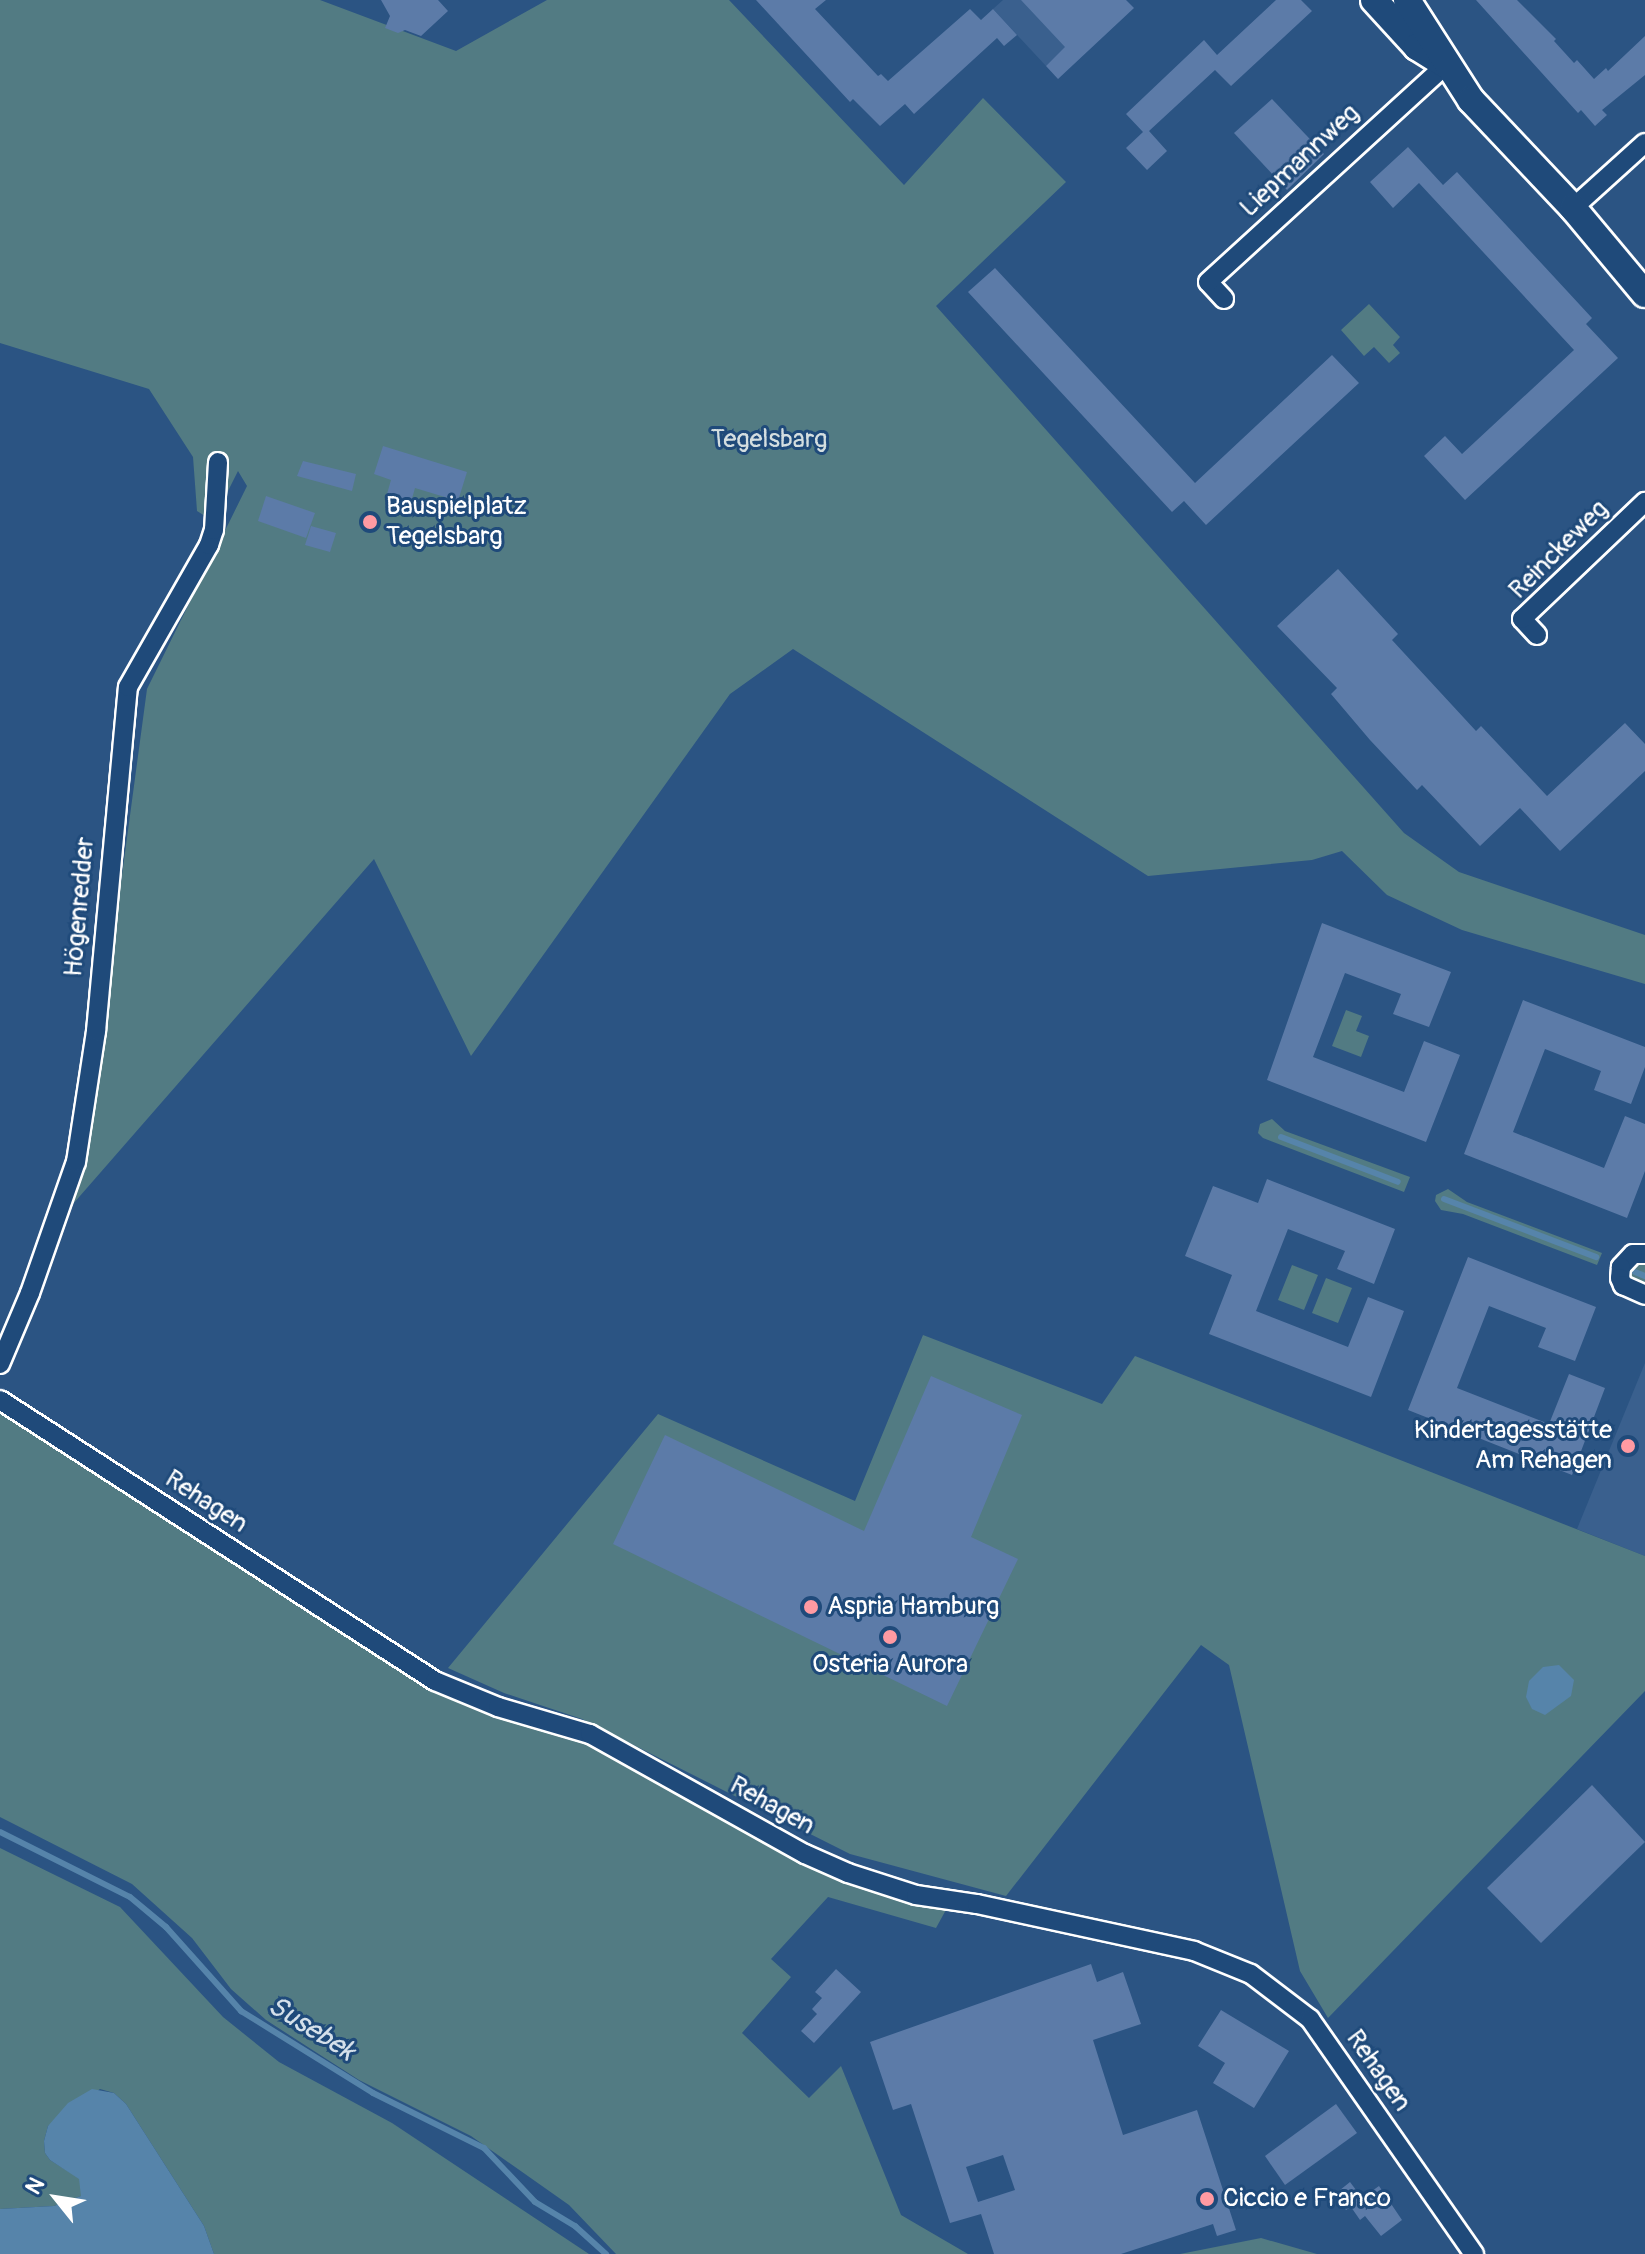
<!DOCTYPE html>
<meta charset="utf-8">
<style>
body{margin:0}
#map{position:relative;width:1645px;height:2254px;overflow:hidden;background:#2b5483;font-family:Pangolin,sans-serif}
div>[style]{position:absolute}
[style*='--x']{left:calc(var(--x)*1px);top:calc(var(--y)*1px);width:calc(var(--w)*1px);rotate:calc(var(--a)*1deg)}
.built>*{inset:0;background:#3a608e}
.green>*{inset:0;background:#527b83}
.water>*{inset:0;background:#5684aa}
.stream>*{height:6px;margin:-3px;padding:0 3px;transform-origin:3px;border-radius:3px;background:#5684aa}
.building>*{inset:0;background:#5c7ba8}
.roads{filter:drop-shadow(2px 0 #fff) drop-shadow(-2px 0 #fff) drop-shadow(0 2px #fff) drop-shadow(0 -2px #fff)}
.street>*{height:18px;margin:-9px;padding:0 9px;transform-origin:9px;border-radius:9px;background:#1f4a7a}
.secondary>*{height:26px;margin:-13px;padding:0 13px;transform-origin:13px;border-radius:13px;background:#1f4a7a}
.dots>*{width:22px;height:22px;translate:-50% -50%;box-sizing:border-box;border:4px solid #1f4a7a;border-radius:50%}
span{translate:-50% -50%;white-space:nowrap;text-align:center;line-height:1.15;-webkit-text-stroke:6px #1f4a7a;paint-order:stroke}
.street-label{font-size:26px;color:#fff}
.park-label{font-size:26px;color:#d4dee0}
.poi-label{font-size:26px;color:#fff}
.left{translate:0 -50%;text-align:left}
.right{translate:-100% -50%;text-align:right}
.water-label{font-size:28px;color:#d5e0ea;font-style:italic}
.north{position:absolute;left:16px;top:2158px;width:80px;height:80px;-webkit-text-stroke:6px #1f4a7a;paint-order:stroke;rotate:300deg;font-size:22px;font-weight:700;line-height:32px;text-align:center;color:#fff}
.north::after{content:'';display:block;margin:auto;width:28px;height:36px;background:#fff;clip-path:polygon(50% 0,100% 100%,50% 72%,0 100%)}
</style>
<div id="map">
<div class="built">
<i style="clip-path:polygon(1003px 0,1116px 0,1046px 66px,993px 9px)"></i>
<i style="clip-path:polygon(1645px 1363px,1645px 1556px,1577px 1529px)"></i>
</div>
<div class="green">
<i style="clip-path:polygon(0 0,320px 0,456px 51px,547px 0,729px 0,904px 185px,983px 98px,1066px 182px,936px 306px,1404px 833px,1459px 872px,1645px 935px,1645px 984px,1462px 930px,1387px 895px,1342px 851px,1312px 860px,1148px 876px,793px 649px,730px 694px,471px 1056px,374px 859px,73px 1204px,81px 1180px,147px 689px,247px 486px,238px 471px,213px 521px,197px 511px,193px 457px,149px 389px,0 343px)"></i>
<i style="clip-path:polygon(1369px 304px,1400px 337px,1393px 345px,1400px 353px,1389px 363px,1374px 347px,1364px 356px,1341px 330px)"></i>
<i style="clip-path:polygon(1346px 1010px,1362px 1016px,1356px 1031px,1369px 1036px,1361px 1057px,1332px 1046px)"></i>
<i style="clip-path:polygon(1272px 1119px,1285px 1131px,1410px 1177px,1404px 1192px,1263px 1138px,1258px 1133px,1260px 1124px)"></i>
<i style="clip-path:polygon(1448px 1189px,1467px 1202px,1602px 1253px,1597px 1265px,1463px 1214px,1441px 1210px,1435px 1201px,1436px 1195px)"></i>
<i style="clip-path:polygon(1645px 1263px,1645px 1287px,1631px 1281px,1629px 1275px,1634px 1264px)"></i>
<i style="clip-path:polygon(1292px 1265px,1318px 1275px,1304px 1310px,1278px 1300px)"></i>
<i style="clip-path:polygon(1326px 1278px,1352px 1288px,1338px 1323px,1312px 1313px)"></i>
<i style="clip-path:polygon(923px 1335px,1102px 1404px,1135px 1356px,1645px 1556px,1645px 1691px,1328px 2018px,1300px 1971px,1229px 1665px,1201px 1645px,1006px 1896px,850px 1854px,582px 1719px,504px 1693px,448px 1668px,658px 1414px,855px 1501px)"></i>
<i style="clip-path:polygon(0 1408px,428px 1686px,489px 1713px,584px 1740px,707px 1808px,947px 1908px,936px 1928px,828px 1897px,771px 1959px,791px 1977px,742px 2033px,809px 2098px,841px 2066px,901px 2215px,968px 2254px,616px 2254px,569px 2205px,471px 2136px,359px 2080px,266px 2020px,231px 1989px,192px 1938px,132px 1884px,0 1817px)"></i>
<i style="clip-path:polygon(0 1848px,120px 1907px,223px 2017px,279px 2062px,392px 2123px,589px 2254px,214px 2254px,204px 2226px,126px 2104px,114px 2093px,100px 2089px,48px 2126px,44px 2141px,45px 2153px,50px 2160px,79px 2178px,83px 2186px,81px 2196px,54px 2206px,0 2209px)"></i>
<i style="clip-path:polygon(1261px 2238px,1317px 2254px,1180px 2254px)"></i>
</div>
<div class="water">
<i style="clip-path:polygon(1559px 1665px,1574px 1680px,1571px 1696px,1545px 1715px,1532px 1709px,1526px 1697px,1529px 1681px,1543px 1667px)"></i>
<i style="clip-path:polygon(92px 2089px,114px 2093px,126px 2104px,204px 2226px,214px 2254px,0 2254px,0 2209px,54px 2206px,81px 2196px,79px 2179px,50px 2160px,45px 2153px,44px 2141px,48px 2126px,68px 2103px)"></i>
</div>
<div class="stream">
<i style="--x:1281;--y:1137;--w:125;--a:21"></i>
<i style="--x:1444;--y:1199;--w:163;--a:20.9"></i>
<i style="--x:1635;--y:1272;--w:11;--a:22"></i>
<i style="--x:0;--y:1832;--w:145;--a:26.6"></i>
<i style="--x:130;--y:1897;--w:47;--a:39.8"></i>
<i style="--x:166;--y:1927;--w:113;--a:48.2"></i>
<i style="--x:241;--y:2011;--w:155;--a:31.8"></i>
<i style="--x:373;--y:2093;--w:124;--a:26.4"></i>
<i style="--x:484;--y:2148;--w:74;--a:46.6"></i>
<i style="--x:535;--y:2202;--w:47;--a:31"></i>
<i style="--x:575;--y:2226;--w:42;--a:42.1"></i>
</div>
<div class="building">
<i style="clip-path:polygon(381px 0,438px 0,448px 11px,421px 36px,405px 30px,398px 33px,385px 28px,390px 16px)"></i>
<i style="clip-path:polygon(756px 0,826px 0,815px 9px,878px 76px,881px 74px,888px 81px,970px 9px,981px 20px,993px 9px,1017px 35px,1004px 46px,997px 38px,914px 114px,905px 104px,880px 126px,853px 99px,850px 102px)"></i>
<i style="clip-path:polygon(1021px 0,1126px 0,1134px 8px,1058px 79px,1046px 66px,1065px 47px)"></i>
<i style="clip-path:polygon(1276px 0,1301px 0,1312px 11px,1231px 86px,1215px 70px,1149px 131px,1167px 151px,1147px 170px,1126px 148px,1143px 132px,1126px 114px,1204px 40px,1217px 55px)"></i>
<i style="clip-path:polygon(1476px 0,1517px 0,1556px 39px,1554px 41px,1574px 63px,1577px 60px,1594px 79px,1606px 68px,1608px 71px,1645px 36px,1645px 75px,1602px 110px,1607px 115px,1595px 126px,1581px 110px,1578px 113px)"></i>
<i style="clip-path:polygon(1272px 99px,1324px 154px,1287px 190px,1234px 133px)"></i>
<i style="clip-path:polygon(1408px 147px,1443px 185px,1457px 172px,1592px 318px,1586px 324px,1618px 358px,1465px 500px,1424px 456px,1445px 436px,1462px 454px,1574px 350px,1419px 183px,1393px 208px,1370px 182px)"></i>
<i style="clip-path:polygon(995px 268px,1195px 483px,1332px 355px,1359px 383px,1206px 525px,1184px 501px,1172px 512px,968px 292px)"></i>
<i style="clip-path:polygon(383px 446px,467px 472px,458px 501px,415px 488px,411px 502px,387px 494px,391px 480px,374px 474px)"></i>
<i style="clip-path:polygon(303px 461px,356px 474px,352px 491px,297px 476px)"></i>
<i style="clip-path:polygon(266px 496px,315px 513px,306px 538px,258px 521px)"></i>
<i style="clip-path:polygon(311px 526px,336px 533px,330px 552px,305px 545px)"></i>
<i style="clip-path:polygon(1338px 569px,1398px 634px,1392px 640px,1476px 731px,1481px 726px,1547px 796px,1625px 723px,1645px 744px,1645px 771px,1560px 851px,1520px 808px,1480px 846px,1422px 785px,1417px 790px,1370px 740px,1331px 694px,1337px 688px,1277px 626px)"></i>
<i style="clip-path:polygon(1322px 923px,1451px 972px,1429px 1027px,1393px 1014px,1401px 994px,1345px 973px,1313px 1057px,1404px 1092px,1424px 1041px,1460px 1055px,1426px 1142px,1267px 1080px)"></i>
<i style="clip-path:polygon(1523px 1000px,1645px 1047px,1645px 1067px,1631px 1104px,1594px 1090px,1601px 1071px,1545px 1049px,1513px 1132px,1604px 1168px,1625px 1116px,1645px 1124px,1645px 1171px,1627px 1218px,1464px 1154px)"></i>
<i style="clip-path:polygon(1267px 1179px,1395px 1229px,1374px 1284px,1337px 1269px,1345px 1251px,1288px 1229px,1256px 1311px,1348px 1347px,1368px 1297px,1404px 1311px,1371px 1397px,1209px 1334px,1232px 1275px,1185px 1256px,1213px 1186px,1258px 1203px)"></i>
<i style="clip-path:polygon(1468px 1257px,1596px 1307px,1575px 1361px,1538px 1347px,1546px 1328px,1489px 1306px,1457px 1388px,1549px 1424px,1569px 1374px,1605px 1388px,1572px 1475px,1408px 1410px)"></i>
<i style="clip-path:polygon(931px 1376px,1022px 1415px,971px 1537px,1018px 1559px,947px 1706px,613px 1544px,665px 1435px,864px 1531px)"></i>
<i style="clip-path:polygon(1592px 1785px,1645px 1842px,1541px 1943px,1487px 1888px)"></i>
<i style="clip-path:polygon(evenodd,1091px 1964px,1097px 1982px,1123px 1972px,1141px 2024px,1093px 2040px,1123px 2135px,1197px 2110px,1236px 2230px,1217px 2236px,1213px 2224px,1121px 2254px,994px 2254px,981px 2214px,950px 2223px,911px 2104px,893px 2110px,870px 2042px,1091px 1964px,1003px 2155px,1015px 2190px,978px 2202px,966px 2167px,1003px 2155px)"></i>
<i style="clip-path:polygon(836px 1969px,861px 1992px,814px 2043px,801px 2031px,817px 2014px,812px 2009px,822px 1998px,815px 1992px)"></i>
<i style="clip-path:polygon(1221px 2010px,1289px 2051px,1254px 2108px,1213px 2083px,1225px 2063px,1198px 2046px)"></i>
<i style="clip-path:polygon(1336px 2104px,1357px 2133px,1285px 2185px,1265px 2156px)"></i>
<i style="clip-path:polygon(1350px 2182px,1362px 2198px,1379px 2186px,1402px 2220px,1381px 2236px,1365px 2216px,1360px 2220px,1351px 2207px,1346px 2210px,1335px 2194px)"></i>
</div>
<div class="roads">
<div class="street">
<i style="--x:1573;--y:208;--w:97;--a:-42.1"></i>
<i style="--x:1224;--y:299;--w:23;--a:-133"></i>
<i style="--x:1208;--y:282;--w:322;--a:-42.4"></i>
<i style="--x:1537;--y:635;--w:22;--a:-133"></i>
<i style="--x:1522;--y:619;--w:170;--a:-43.6"></i>
<i style="--x:1645;--y:1254;--w:12;--a:180"></i>
<i style="--x:1633;--y:1254;--w:18;--a:133"></i>
<i style="--x:1621;--y:1267;--w:11;--a:95"></i>
<i style="--x:1620;--y:1278;--w:8;--a:67"></i>
<i style="--x:1623;--y:1285;--w:24;--a:24"></i>
<i style="--x:0;--y:1364;--w:77;--a:-67.1"></i>
<i style="--x:30;--y:1293;--w:139;--a:-70.7"></i>
<i style="--x:76;--y:1162;--w:133;--a:-81.3"></i>
<i style="--x:96;--y:1031;--w:345;--a:-84.7"></i>
<i style="--x:128;--y:687;--w:163;--a:-60.3"></i>
<i style="--x:209;--y:545;--w:16;--a:-72"></i>
<i style="--x:214;--y:530;--w:68;--a:-86.6"></i>
<i style="--x:0;--y:1400;--w:518;--a:32.86"></i>
<i style="--x:435;--y:1681;--w:68;--a:22.4"></i>
<i style="--x:498;--y:1707;--w:96;--a:16.4"></i>
<i style="--x:590;--y:1734;--w:246;--a:29.2"></i>
<i style="--x:805;--y:1854;--w:47;--a:23.8"></i>
<i style="--x:848;--y:1873;--w:71;--a:17.9"></i>
<i style="--x:916;--y:1895;--w:62;--a:8.4"></i>
<i style="--x:977;--y:1904;--w:222;--a:12.2"></i>
<i style="--x:1194;--y:1951;--w:61;--a:22"></i>
<i style="--x:1251;--y:1974;--w:74;--a:37.3"></i>
<i style="--x:1310;--y:2019;--w:287;--a:55.1"></i>
</div>
<div class="secondary">
<i style="--x:1374;--y:0;--w:64;--a:47.5"></i>
<i style="--x:1417;--y:47;--w:34;--a:32"></i>
<i style="--x:1407;--y:0;--w:119;--a:57.4"></i>
<i style="--x:1471;--y:100;--w:149;--a:46.6"></i>
<i style="--x:1573;--y:208;--w:112;--a:50.1"></i>
</div>
</div>
<div class="dots">
<i style="left:370px;top:522px;background:#ff9aa2"></i>
<i style="left:1628px;top:1446px;background:#ff9aa2"></i>
<i style="left:811px;top:1607px;background:#ff9aa2"></i>
<i style="left:890px;top:1637px;background:#ff9aa2"></i>
<i style="left:1207px;top:2199px;background:#ff9aa2"></i>
</div>
<div class="street-label">
<span style="left:1300px;top:161px;rotate:-43deg">Liepmannweg</span>
<span style="left:1559px;top:550px;rotate:-45deg">Reinckeweg</span>
<span style="left:80px;top:907px;rotate:-85deg">Högenredder</span>
<span style="left:206px;top:1502px;rotate:33deg">Rehagen</span>
<span style="left:772px;top:1806px;rotate:29deg">Rehagen</span>
<span style="left:1378px;top:2071px;rotate:55deg">Rehagen</span>
</div>
<div class="park-label">
<span style="left:769px;top:440px">Tegelsbarg</span>
</div>
<div class="poi-label">
<span class="left" style="left:386px;top:522px">Bauspielplatz<br>Tegelsbarg</span>
<span class="right" style="left:1612px;top:1446px">Kindertagesstätte<br>Am Rehagen</span>
<span class="left" style="left:827px;top:1607px">Aspria Hamburg</span>
<span style="left:890px;top:1665px">Osteria Aurora</span>
<span class="left" style="left:1223px;top:2199px">Ciccio e Franco</span>
</div>
<div class="water-label">
<span style="left:311px;top:2029px;rotate:32deg">Susebek</span>
</div>
<div class="north">N</div>
</div>
